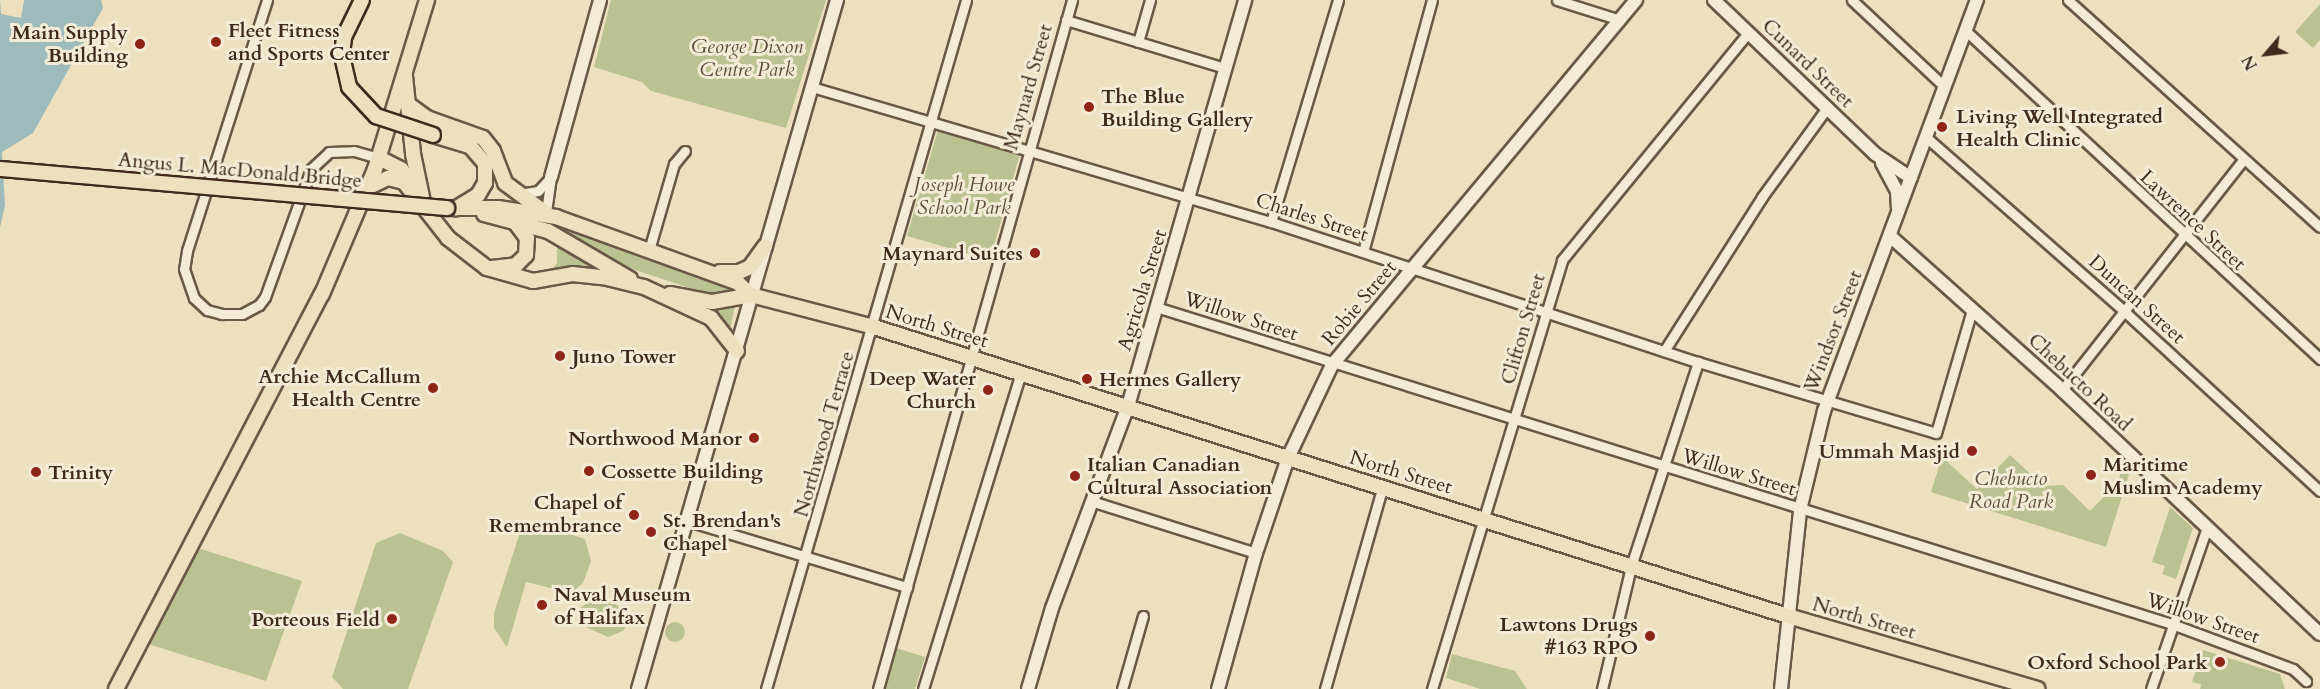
<!DOCTYPE html>
<style>
body{margin:0}
#map{position:relative;width:2320px;height:689px;overflow:hidden;background:#ede0bf;font-family:Cardo,serif}
div>[style]{position:absolute}
[style*='--x']{left:calc(var(--x)*1px);top:calc(var(--y)*1px);width:calc(var(--w)*1px);rotate:calc(var(--a)*1deg)}
.green>*{inset:0;background:#bac291}
.round{border-radius:50%}
.water>*{inset:0;background:#9dbbbb}
.roads{filter:drop-shadow(2px 0 #6a5846) drop-shadow(-2px 0 #6a5846) drop-shadow(0 2px #6a5846) drop-shadow(0 -2px #6a5846)}
.street>*{height:9px;margin:-4.5px;padding:0 4.5px;transform-origin:4.5px;border-radius:4.5px;background:#f3ebd5}
.secondary>*{height:12px;margin:-6px;padding:0 6px;transform-origin:6px;border-radius:6px;background:#f3ebd5}
.primary>*{height:14px;margin:-7px;padding:0 7px;transform-origin:7px;border-radius:7px;background:#ede0bf}
.bridges{filter:drop-shadow(2px 0 #3f2a1d) drop-shadow(-2px 0 #3f2a1d) drop-shadow(0 2px #3f2a1d) drop-shadow(0 -2px #3f2a1d)}
.primary-bridge>*{height:14px;margin:-7px;padding:0 7px;transform-origin:7px;border-radius:7px;background:#ede0bf}
.dots>*{width:16px;height:16px;translate:-50% -50%;box-sizing:border-box;border:3px solid #f3ebd5;border-radius:50%}
span{translate:-50% -50%;white-space:nowrap;text-align:center;line-height:1.15;-webkit-text-stroke:6px #f3ebd5;paint-order:stroke}
.poi-label{font-size:20px;color:#3f2a1d;font-weight:700}
.left{translate:0 -50%;text-align:left}
.right{translate:-100% -50%;text-align:right}
.park-label{font-size:20px;color:#5e503a;font-style:italic}
.street-label{font-size:20px;color:#3f2a1d}
.north{position:absolute;left:2236px;top:24px;width:60px;height:60px;-webkit-text-stroke:4px #f3ebd5;paint-order:stroke;rotate:242deg;font-size:16px;font-weight:700;line-height:24px;text-align:center;color:#3f2a1d}
.north::after{content:'';display:block;margin:auto;width:21px;height:27px;background:#3f2a1d;clip-path:polygon(50% 0,100% 100%,50% 72%,0 100%)}
</style>
<div id="map">
<div class="green">
<i style="clip-path:polygon(611px 0,826px 0,786px 128px,651px 91px,642px 82px,594px 67px)"></i>
<i style="clip-path:polygon(2320px 4px,2320px 40px,2313px 48px,2295px 32px)"></i>
<i style="clip-path:polygon(938px 130px,1020px 154px,990px 260px,907px 236px)"></i>
<i style="clip-path:polygon(561px 227px,734px 287px,736px 290px,708px 294px,629px 268px,560px 232px)"></i>
<i style="clip-path:polygon(557px 243px,600px 267px,599px 272px,547px 276px,557px 263px)"></i>
<i style="clip-path:polygon(735px 306px,730px 330px,703px 307px,719px 308px)"></i>
<i style="clip-path:polygon(2010px 455px,2044px 486px,2063px 485px,2090px 511px,2118px 482px,2123px 464px,2130px 471px,2106px 547px,1931px 492px,1942px 457px,1977px 489px)"></i>
<i style="clip-path:polygon(2170px 507px,2193px 528px,2176px 579px,2162px 574px,2165px 566px,2152px 562px)"></i>
<i style="clip-path:polygon(529px 521px,585px 539px,591px 561px,583px 583px,571px 593px,526px 582px,507px 647px,494px 628px,494px 613px,522px 526px)"></i>
<i style="clip-path:polygon(400px 533px,443px 551px,453px 562px,408px 689px,343px 689px,332px 677px,376px 543px)"></i>
<i style="clip-path:polygon(198px 548px,302px 581px,266px 681px,148px 644px)"></i>
<i style="clip-path:polygon(593px 598px,613px 602px,622px 610px,627px 625px,623px 631px,608px 637px,581px 625px,577px 611px)"></i>
<i class="round" style="left:665px;top:622px;width:20px;height:20px"></i>
<i style="clip-path:polygon(896px 648px,925px 657px,915px 689px,884px 689px)"></i>
<i style="clip-path:polygon(2203px 650px,2280px 674px,2285px 689px,2200px 689px,2201px 684px,2192px 682px)"></i>
<i style="clip-path:polygon(1452px 654px,1515px 671px,1527px 689px,1480px 689px,1446px 678px)"></i>
</div>
<div class="water">
<i style="clip-path:polygon(0 0,1px 14px,21px 18px,24px 0,101px 0,103px 8px,33px 133px,2px 152px,5px 205px,0 228px)"></i>
</div>
<div class="roads">
<div class="street">
<i style="--x:267;--y:0;--w:263;--a:107.7"></i>
<i style="--x:187;--y:251;--w:18;--a:99"></i>
<i style="--x:184;--y:269;--w:31;--a:71"></i>
<i style="--x:194;--y:298;--w:18;--a:43"></i>
<i style="--x:207;--y:310;--w:16;--a:15"></i>
<i style="--x:222;--y:314;--w:20;--a:0"></i>
<i style="--x:242;--y:314;--w:19;--a:-28"></i>
<i style="--x:259;--y:305;--w:10;--a:-53"></i>
<i style="--x:265;--y:297;--w:136;--a:-70.2"></i>
<i style="--x:311;--y:169;--w:25;--a:-43"></i>
<i style="--x:329;--y:152;--w:25;--a:-2"></i>
<i style="--x:354;--y:151;--w:26;--a:16"></i>
<i style="--x:1557;--y:0;--w:66;--a:17.6"></i>
<i style="--x:1852;--y:0;--w:126;--a:43.1"></i>
<i style="--x:2068;--y:0;--w:339;--a:42"></i>
<i style="--x:1066;--y:20;--w:166;--a:16.8"></i>
<i style="--x:1966;--y:31;--w:483;--a:42.8"></i>
<i style="--x:1138;--y:42;--w:44;--a:-74.1"></i>
<i style="--x:812;--y:87;--w:478;--a:16.4"></i>
<i style="--x:1271;--y:222;--w:449;--a:18.2"></i>
<i style="--x:1698;--y:362;--w:248;--a:16.6"></i>
<i style="--x:1936;--y:433;--w:128;--a:-73.7"></i>
<i style="--x:1926;--y:137;--w:264;--a:41.3"></i>
<i style="--x:2124;--y:311;--w:266;--a:42.6"></i>
<i style="--x:519;--y:194;--w:19;--a:-9"></i>
<i style="--x:538;--y:191;--w:19;--a:-47"></i>
<i style="--x:546;--y:212;--w:35;--a:-82"></i>
<i style="--x:1271;--y:222;--w:232;--a:-73.2"></i>
<i style="--x:649;--y:250;--w:90;--a:-73.8"></i>
<i style="--x:674;--y:164;--w:17;--a:-50"></i>
<i style="--x:1363;--y:252;--w:261;--a:-74.7"></i>
<i style="--x:1156;--y:307;--w:1064;--a:17.33"></i>
<i style="--x:2172;--y:624;--w:129;--a:20.4"></i>
<i style="--x:2293;--y:669;--w:18;--a:43"></i>
<i style="--x:1664;--y:351;--w:183;--a:-57.5"></i>
<i style="--x:1762;--y:197;--w:110;--a:-53.9"></i>
<i style="--x:2062;--y:390;--w:293;--a:-51.8"></i>
<i style="--x:1091;--y:501;--w:173;--a:17.5"></i>
<i style="--x:688;--y:521;--w:229;--a:16.8"></i>
<i style="--x:766;--y:689;--w:717;--a:-73.81"></i>
<i style="--x:878;--y:689;--w:716;--a:-74.27"></i>
<i style="--x:923;--y:689;--w:331;--a:-72.8"></i>
<i style="--x:1122;--y:689;--w:76;--a:-74"></i>
<i style="--x:1325;--y:689;--w:211;--a:-74.1"></i>
<i style="--x:1432;--y:689;--w:448;--a:-73.1"></i>
<i style="--x:1562;--y:260;--w:293;--a:-50.7"></i>
<i style="--x:1602;--y:689;--w:126;--a:-76.7"></i>
<i style="--x:1631;--y:566;--w:215;--a:-71.8"></i>
<i style="--x:2151;--y:689;--w:171;--a:-70.9"></i>
</div>
<div class="secondary">
<i style="--x:1714;--y:0;--w:223;--a:43.7"></i>
<i style="--x:1875;--y:154;--w:43;--a:33.7"></i>
<i style="--x:1882;--y:163;--w:32;--a:62"></i>
<i style="--x:1897;--y:191;--w:17;--a:87"></i>
<i style="--x:551;--y:177;--w:184;--a:-74.5"></i>
<i style="--x:1890;--y:236;--w:231;--a:41.8"></i>
<i style="--x:2062;--y:390;--w:355;--a:43.4"></i>
<i style="--x:638;--y:689;--w:717;--a:-73.89"></i>
<i style="--x:1028;--y:689;--w:84;--a:-73.5"></i>
<i style="--x:1052;--y:608;--w:216;--a:-69.4"></i>
<i style="--x:1128;--y:406;--w:423;--a:-73.9"></i>
<i style="--x:1218;--y:689;--w:141;--a:-74.4"></i>
<i style="--x:1256;--y:553;--w:100;--a:-71.4"></i>
<i style="--x:1288;--y:458;--w:103;--a:-64.7"></i>
<i style="--x:1332;--y:365;--w:475;--a:-50.2"></i>
<i style="--x:1781;--y:689;--w:180;--a:-83.9"></i>
<i style="--x:1800;--y:510;--w:102;--a:-76.4"></i>
<i style="--x:1824;--y:411;--w:439;--a:-69.6"></i>
</div>
<div class="primary">
<i style="--x:405;--y:76;--w:78;--a:84.1"></i>
<i style="--x:413;--y:154;--w:49;--a:78.2"></i>
<i style="--x:409;--y:105;--w:22;--a:36"></i>
<i style="--x:427;--y:118;--w:59;--a:19.7"></i>
<i style="--x:483;--y:138;--w:16;--a:52"></i>
<i style="--x:493;--y:151;--w:34;--a:69"></i>
<i style="--x:505;--y:183;--w:52;--a:36.4"></i>
<i style="--x:433;--y:135;--w:39;--a:17"></i>
<i style="--x:470;--y:146;--w:23;--a:49"></i>
<i style="--x:485;--y:163;--w:20;--a:90"></i>
<i style="--x:485;--y:183;--w:14;--a:120"></i>
<i style="--x:478;--y:195;--w:26;--a:149"></i>
<i style="--x:379;--y:158;--w:25;--a:27"></i>
<i style="--x:401;--y:169;--w:22;--a:56"></i>
<i style="--x:363;--y:190;--w:28;--a:-26"></i>
<i style="--x:388;--y:178;--w:16;--a:14"></i>
<i style="--x:404;--y:182;--w:71;--a:51.8"></i>
<i style="--x:448;--y:238;--w:49;--a:37.6"></i>
<i style="--x:487;--y:268;--w:48;--a:15.8"></i>
<i style="--x:533;--y:281;--w:40;--a:-10"></i>
<i style="--x:572;--y:274;--w:31;--a:6"></i>
<i style="--x:603;--y:277;--w:42;--a:13.7"></i>
<i style="--x:644;--y:287;--w:74;--a:24.8"></i>
<i style="--x:711;--y:318;--w:42;--a:51.8"></i>
<i style="--x:447;--y:208;--w:51;--a:0"></i>
<i style="--x:498;--y:208;--w:59;--a:8.8"></i>
<i style="--x:556;--y:217;--w:194;--a:19.9"></i>
<i style="--x:738;--y:283;--w:18;--a:43"></i>
<i style="--x:751;--y:295;--w:127;--a:14.6"></i>
<i style="--x:874;--y:327;--w:959;--a:17.55"></i>
<i style="--x:1788;--y:616;--w:260;--a:16.3"></i>
<i style="--x:484;--y:214;--w:66;--a:14.9"></i>
<i style="--x:548;--y:231;--w:95;--a:30.3"></i>
<i style="--x:492;--y:268;--w:24;--a:-7"></i>
<i style="--x:516;--y:265;--w:14;--a:-45"></i>
<i style="--x:526;--y:255;--w:17;--a:-87"></i>
<i style="--x:527;--y:238;--w:20;--a:-127"></i>
<i style="--x:720;--y:272;--w:19;--a:0"></i>
<i style="--x:739;--y:272;--w:12;--a:-24"></i>
<i style="--x:750;--y:267;--w:26;--a:-54"></i>
<i style="--x:670;--y:294;--w:43;--a:10.8"></i>
<i style="--x:712;--y:302;--w:40;--a:-10"></i>
<i style="--x:116;--y:689;--w:445;--a:-62.5"></i>
<i style="--x:322;--y:294;--w:136;--a:-67"></i>
<i style="--x:375;--y:169;--w:177;--a:-72.9"></i>
</div>
</div>
<div class="bridges">
<div class="primary-bridge">
<i style="--x:362;--y:0;--w:41;--a:115.9"></i>
<i style="--x:344;--y:37;--w:19;--a:96"></i>
<i style="--x:342;--y:56;--w:32;--a:77"></i>
<i style="--x:349;--y:87;--w:40;--a:47"></i>
<i style="--x:376;--y:116;--w:60;--a:18.4"></i>
<i style="--x:0;--y:169;--w:449;--a:5"></i>
</div>
</div>
<div class="dots">
<i style="left:216px;top:42px;background:#8f2418"></i>
<i style="left:140px;top:44px;background:#8f2418"></i>
<i style="left:1089px;top:107px;background:#8f2418"></i>
<i style="left:1942px;top:127px;background:#8f2418"></i>
<i style="left:1035px;top:253px;background:#8f2418"></i>
<i style="left:560px;top:356px;background:#8f2418"></i>
<i style="left:1087px;top:379px;background:#8f2418"></i>
<i style="left:433px;top:388px;background:#8f2418"></i>
<i style="left:988px;top:390px;background:#8f2418"></i>
<i style="left:754px;top:438px;background:#8f2418"></i>
<i style="left:1972px;top:451px;background:#8f2418"></i>
<i style="left:589px;top:471px;background:#8f2418"></i>
<i style="left:36px;top:472px;background:#8f2418"></i>
<i style="left:2091px;top:475px;background:#8f2418"></i>
<i style="left:1075px;top:476px;background:#8f2418"></i>
<i style="left:634px;top:515px;background:#8f2418"></i>
<i style="left:651px;top:532px;background:#8f2418"></i>
<i style="left:542px;top:605px;background:#8f2418"></i>
<i style="left:392px;top:619px;background:#8f2418"></i>
<i style="left:1650px;top:636px;background:#8f2418"></i>
<i style="left:2220px;top:662px;background:#8f2418"></i>
</div>
<div class="poi-label">
<span class="left" style="left:228px;top:42px">Fleet Fitness<br>and Sports Center</span>
<span class="right" style="left:128px;top:44px">Main Supply<br>Building</span>
<span class="left" style="left:1101px;top:108px">The Blue<br>Building Gallery</span>
<span class="left" style="left:1956px;top:128px">Living Well Integrated<br>Health Clinic</span>
<span class="right" style="left:1023px;top:253px">Maynard Suites</span>
<span class="left" style="left:572px;top:356px">Juno Tower</span>
<span class="right" style="left:421px;top:388px">Archie McCallum<br>Health Centre</span>
<span class="right" style="left:976px;top:390px">Deep Water<br>Church</span>
<span class="left" style="left:1099px;top:379px">Hermes Gallery</span>
<span class="right" style="left:742px;top:438px">Northwood Manor</span>
<span class="right" style="left:1960px;top:451px">Ummah Masjid</span>
<span class="left" style="left:1087px;top:476px">Italian Canadian<br>Cultural Association</span>
<span class="left" style="left:2103px;top:476px">Maritime<br>Muslim Academy</span>
<span class="left" style="left:601px;top:471px">Cossette Building</span>
<span class="left" style="left:48px;top:472px">Trinity</span>
<span class="right" style="left:622px;top:514px">Chapel of<br>Remembrance</span>
<span class="left" style="left:663px;top:532px">St. Brendan's<br>Chapel</span>
<span class="left" style="left:554px;top:606px">Naval Museum<br>of Halifax</span>
<span class="right" style="left:380px;top:619px">Porteous Field</span>
<span class="right" style="left:1638px;top:636px">Lawtons Drugs<br>#163 RPO</span>
<span class="right" style="left:2208px;top:662px">Oxford School Park</span>
</div>
<div class="park-label">
<span style="left:747px;top:58px">George Dixon<br>Centre Park</span>
<span style="left:964px;top:196px">Joseph Howe<br>School Park</span>
<span style="left:2011px;top:490px">Chebucto<br>Road Park</span>
</div>
<div class="street-label">
<span style="left:1808px;top:63px;rotate:44deg">Cunard Street</span>
<span style="left:1028px;top:87px;rotate:-74deg">Maynard Street</span>
<span style="left:240px;top:170px;rotate:5deg">Angus L. MacDonald Bridge</span>
<span style="left:1312px;top:217px;rotate:18deg">Charles Street</span>
<span style="left:2193px;top:220px;rotate:43deg">Lawrence Street</span>
<span style="left:1142px;top:290px;rotate:-73deg">Agricola Street</span>
<span style="left:2137px;top:299px;rotate:42deg">Duncan Street</span>
<span style="left:1359px;top:303px;rotate:-50deg">Robie Street</span>
<span style="left:1241px;top:316px;rotate:18deg">Willow Street</span>
<span style="left:937px;top:326px;rotate:17deg">North Street</span>
<span style="left:1523px;top:329px;rotate:-74deg">Clifton Street</span>
<span style="left:1833px;top:331px;rotate:-69deg">Windsor Street</span>
<span style="left:2080px;top:382px;rotate:43deg">Chebucto Road</span>
<span style="left:824px;top:434px;rotate:-74deg">Northwood Terrace</span>
<span style="left:1401px;top:472px;rotate:17deg">North Street</span>
<span style="left:1739px;top:472px;rotate:17deg">Willow Street</span>
<span style="left:1864px;top:618px;rotate:16deg">North Street</span>
<span style="left:2203px;top:618px;rotate:19deg">Willow Street</span>
</div>
<div class="north">N</div>
</div>
